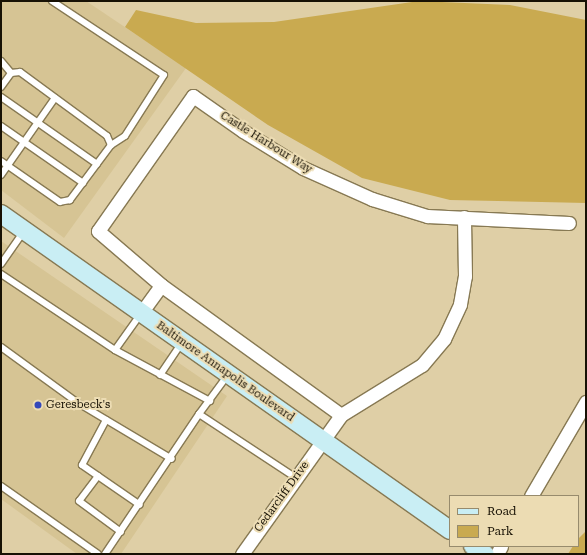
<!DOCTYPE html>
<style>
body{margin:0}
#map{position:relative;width:587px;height:555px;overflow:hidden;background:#dfcfa6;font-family:"Roboto Serif",serif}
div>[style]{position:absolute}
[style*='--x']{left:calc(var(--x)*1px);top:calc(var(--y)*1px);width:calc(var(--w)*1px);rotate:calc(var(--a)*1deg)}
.built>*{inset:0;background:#d6c494}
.green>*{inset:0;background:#c9aa50}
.roads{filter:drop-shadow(1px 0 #877953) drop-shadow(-1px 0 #877953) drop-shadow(0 1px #877953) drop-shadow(0 -1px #877953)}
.service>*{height:6px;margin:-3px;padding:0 3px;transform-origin:3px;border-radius:3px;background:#fff}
.minor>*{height:13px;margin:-6.5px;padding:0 6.5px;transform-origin:6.5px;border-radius:6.5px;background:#fff}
.secondary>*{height:18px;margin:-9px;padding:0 9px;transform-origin:9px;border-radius:9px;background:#c9eef4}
.dots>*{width:11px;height:11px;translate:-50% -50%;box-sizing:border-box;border:2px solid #ecdcb3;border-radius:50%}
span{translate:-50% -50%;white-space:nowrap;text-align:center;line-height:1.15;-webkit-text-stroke:4px #ecdcb3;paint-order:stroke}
.street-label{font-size:11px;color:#171104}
.poi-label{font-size:11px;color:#171104}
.left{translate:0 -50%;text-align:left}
.frame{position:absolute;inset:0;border:2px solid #171104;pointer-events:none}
.legend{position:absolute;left:449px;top:495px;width:130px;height:52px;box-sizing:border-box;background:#ecdcb3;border:1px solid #978b6d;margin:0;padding:5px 7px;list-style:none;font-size:12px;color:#171104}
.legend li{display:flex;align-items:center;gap:8px;height:20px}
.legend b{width:20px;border:1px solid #978b6d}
</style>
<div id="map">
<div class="built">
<i style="clip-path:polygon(1px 1px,86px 1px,186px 68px,64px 238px,1px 190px)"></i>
<i style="clip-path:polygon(1px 241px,227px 396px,121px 554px,77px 554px,1px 499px)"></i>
</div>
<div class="green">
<i style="clip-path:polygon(419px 1px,510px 5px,586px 20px,586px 203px,450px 200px,362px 178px,268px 125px,125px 27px,136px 10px,196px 23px,274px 22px)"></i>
<i style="clip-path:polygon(586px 531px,586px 554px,568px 554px,573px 546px,578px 546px,578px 539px)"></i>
</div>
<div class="roads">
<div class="service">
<i style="--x:52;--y:1;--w:134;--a:33.5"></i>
<i style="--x:164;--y:75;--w:72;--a:122.6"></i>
<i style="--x:125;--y:136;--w:17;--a:147"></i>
<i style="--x:1;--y:61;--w:16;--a:50"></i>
<i style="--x:1;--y:87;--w:17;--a:-54"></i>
<i style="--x:11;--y:73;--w:9;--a:-6"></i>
<i style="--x:20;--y:72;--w:108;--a:36.3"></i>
<i style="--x:107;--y:136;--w:10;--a:66"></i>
<i style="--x:111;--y:145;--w:69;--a:126.7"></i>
<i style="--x:70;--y:200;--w:10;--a:169"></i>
<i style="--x:60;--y:202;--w:72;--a:-145.2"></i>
<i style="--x:1;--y:97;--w:117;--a:34.9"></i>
<i style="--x:1;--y:126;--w:100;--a:34.8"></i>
<i style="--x:1;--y:175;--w:94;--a:-55"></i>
<i style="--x:1;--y:264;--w:39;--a:-55"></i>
<i style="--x:1;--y:274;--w:137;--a:33.7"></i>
<i style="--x:115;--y:350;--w:108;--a:28.2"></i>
<i style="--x:1;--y:347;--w:95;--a:36"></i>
<i style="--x:78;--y:403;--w:109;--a:30.8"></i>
<i style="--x:115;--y:350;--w:43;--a:-54.5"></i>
<i style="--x:160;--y:375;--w:37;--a:-56"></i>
<i style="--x:199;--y:414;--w:47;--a:-53.6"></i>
<i style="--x:106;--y:420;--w:51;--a:118.1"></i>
<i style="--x:82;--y:465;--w:70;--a:34.6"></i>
<i style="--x:98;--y:476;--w:31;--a:127"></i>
<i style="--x:79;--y:501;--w:52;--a:36.4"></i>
<i style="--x:1;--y:486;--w:118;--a:35"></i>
<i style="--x:105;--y:554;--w:169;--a:-56.1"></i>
<i style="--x:199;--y:414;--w:116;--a:33.4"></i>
</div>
<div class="minor">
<i style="--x:141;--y:313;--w:34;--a:-54"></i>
<i style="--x:341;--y:415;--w:222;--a:-144.2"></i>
<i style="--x:161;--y:285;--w:83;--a:-139.4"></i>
<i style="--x:98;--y:231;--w:165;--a:-54.9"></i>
<i style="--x:193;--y:96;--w:61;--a:35"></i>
<i style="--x:243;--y:131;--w:70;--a:31.7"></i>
<i style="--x:303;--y:168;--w:76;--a:24.2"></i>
<i style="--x:372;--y:199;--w:58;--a:17.2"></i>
<i style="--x:427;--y:216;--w:142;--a:2.8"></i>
<i style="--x:531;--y:496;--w:109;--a:-59.7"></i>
<i style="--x:242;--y:554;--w:171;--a:-54.5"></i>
<i style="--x:341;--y:415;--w:95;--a:-31.7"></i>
<i style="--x:422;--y:365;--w:34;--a:-50"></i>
<i style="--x:444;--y:339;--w:38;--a:-65"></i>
<i style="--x:460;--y:304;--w:28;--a:-80"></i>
<i style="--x:465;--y:276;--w:59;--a:-91"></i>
<i style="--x:497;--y:554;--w:9;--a:-63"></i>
</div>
<div class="secondary">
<i style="--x:1;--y:214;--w:549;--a:35.14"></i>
<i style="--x:473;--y:546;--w:14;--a:34"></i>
</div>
</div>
<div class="dots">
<i style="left:38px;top:405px;background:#3448ba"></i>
</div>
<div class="street-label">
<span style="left:266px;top:143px;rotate:32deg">Castle Harbour Way</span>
<span style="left:225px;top:372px;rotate:35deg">Baltimore Annapolis Boulevard</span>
<span style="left:282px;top:497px;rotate:-54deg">Cedarcliff Drive</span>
</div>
<div class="poi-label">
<span class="left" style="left:46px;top:405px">Geresbeck's</span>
</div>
<div class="frame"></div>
<ul class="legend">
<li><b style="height:5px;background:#c9eef4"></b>Road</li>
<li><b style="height:11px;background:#c9aa50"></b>Park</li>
</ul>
</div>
